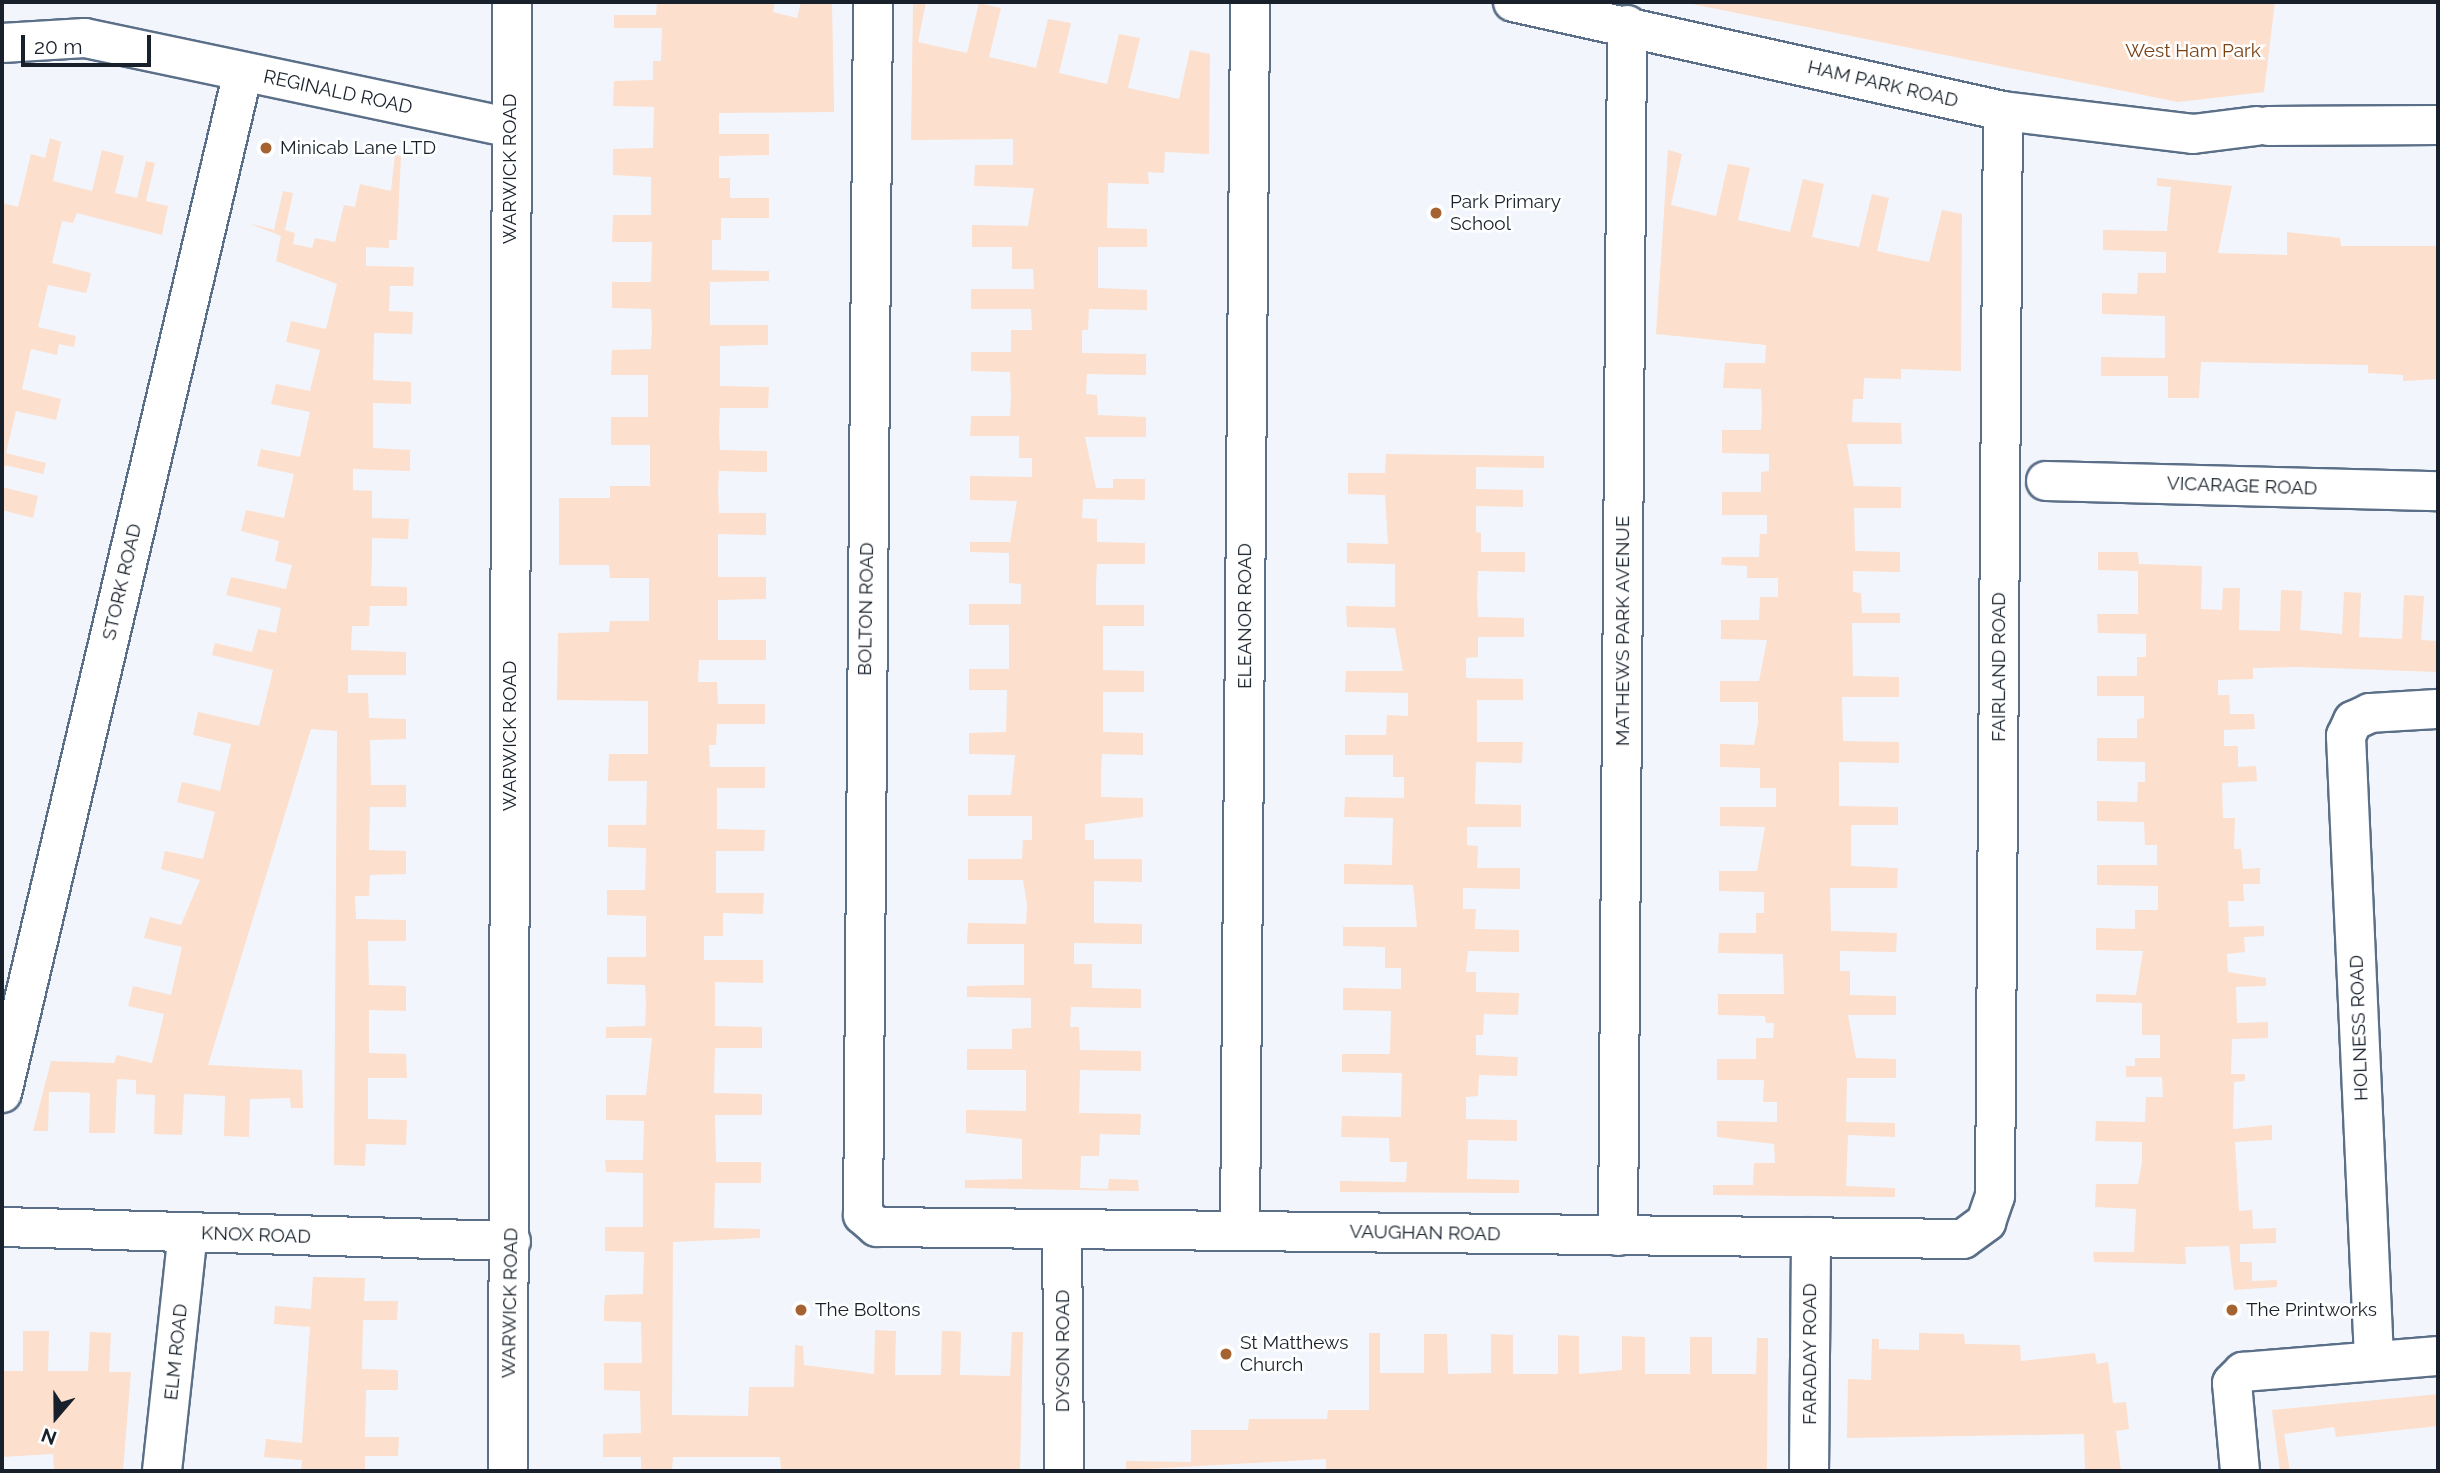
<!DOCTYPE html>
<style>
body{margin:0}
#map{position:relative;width:2440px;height:1473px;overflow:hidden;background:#f2f6fc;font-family:Raleway,sans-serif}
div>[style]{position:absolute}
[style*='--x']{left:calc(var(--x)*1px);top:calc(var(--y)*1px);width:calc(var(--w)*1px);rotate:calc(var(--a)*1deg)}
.green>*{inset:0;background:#fcdfcc}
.roads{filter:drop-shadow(2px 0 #5b6f88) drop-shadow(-2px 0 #5b6f88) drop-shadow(0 2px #5b6f88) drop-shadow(0 -2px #5b6f88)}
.minor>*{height:38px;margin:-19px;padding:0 19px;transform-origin:19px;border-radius:19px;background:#fff}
.dots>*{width:19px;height:19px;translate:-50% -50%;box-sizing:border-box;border:4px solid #fff;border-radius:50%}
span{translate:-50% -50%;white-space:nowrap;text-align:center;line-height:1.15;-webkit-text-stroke:5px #fff;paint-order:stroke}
.park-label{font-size:19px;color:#794114}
.street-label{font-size:19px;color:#18212b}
.poi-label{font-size:19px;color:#18212b}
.left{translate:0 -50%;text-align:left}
.frame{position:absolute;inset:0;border:4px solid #18212b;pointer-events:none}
.north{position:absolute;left:21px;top:1382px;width:70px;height:70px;-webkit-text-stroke:5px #fff;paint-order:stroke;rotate:200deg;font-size:19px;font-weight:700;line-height:28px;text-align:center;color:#18212b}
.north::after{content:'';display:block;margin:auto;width:24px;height:32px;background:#18212b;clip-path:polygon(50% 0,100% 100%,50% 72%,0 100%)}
.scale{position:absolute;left:21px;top:35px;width:130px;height:32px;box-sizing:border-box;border:4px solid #18212b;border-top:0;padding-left:9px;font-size:21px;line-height:24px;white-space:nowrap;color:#18212b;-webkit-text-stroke:5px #fff;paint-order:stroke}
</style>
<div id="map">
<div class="green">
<i style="clip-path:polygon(657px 2px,775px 2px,773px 12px,797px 18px,801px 2px,832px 2px,834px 103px,834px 112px,719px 113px,719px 134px,769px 134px,769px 155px,719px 156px,719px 178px,730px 178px,730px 198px,769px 198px,769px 218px,721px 218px,721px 240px,712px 240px,712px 270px,769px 271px,769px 281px,710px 282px,710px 325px,768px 325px,768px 345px,720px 346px,720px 386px,769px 387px,768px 408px,720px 408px,719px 430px,720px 450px,767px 451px,767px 472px,719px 471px,718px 490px,719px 513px,766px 513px,766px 535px,718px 534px,718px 577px,766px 577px,766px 599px,718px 600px,718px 640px,766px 640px,766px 660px,699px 660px,698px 682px,717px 682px,718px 704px,765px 704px,765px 724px,717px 724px,716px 745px,709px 745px,710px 767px,765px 767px,765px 788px,717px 788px,717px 829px,765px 830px,764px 851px,716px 851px,716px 893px,764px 893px,763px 914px,723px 913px,723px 936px,704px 936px,704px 960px,763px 960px,763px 983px,715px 982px,715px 1026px,762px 1027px,762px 1048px,715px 1048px,714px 1093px,762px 1094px,762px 1115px,715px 1115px,716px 1162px,761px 1162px,761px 1183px,715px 1183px,714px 1228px,760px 1229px,760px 1238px,673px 1242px,672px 1415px,748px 1416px,749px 1387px,794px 1387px,795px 1345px,803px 1346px,804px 1365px,874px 1374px,875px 1330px,896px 1331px,895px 1375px,941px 1375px,942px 1331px,954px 1331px,961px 1332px,960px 1375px,1010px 1376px,1012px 1332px,1023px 1332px,1020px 1471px,781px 1471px,780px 1457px,673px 1457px,672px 1471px,641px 1471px,641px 1457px,603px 1457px,603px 1434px,641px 1433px,640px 1391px,604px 1390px,604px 1363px,642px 1363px,641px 1322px,604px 1321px,604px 1307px,605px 1295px,643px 1294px,644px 1252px,605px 1251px,605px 1227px,643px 1227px,643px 1173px,606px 1172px,605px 1160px,643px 1160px,644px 1121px,606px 1120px,606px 1095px,646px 1095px,652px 1038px,606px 1038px,606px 1027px,645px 1026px,646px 1004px,645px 985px,607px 984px,607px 957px,646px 957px,646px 916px,607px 915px,607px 890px,645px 890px,646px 848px,608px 847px,608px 825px,646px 825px,647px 781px,608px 781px,609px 754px,648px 754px,648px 701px,557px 700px,558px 633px,609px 632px,610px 621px,649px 621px,649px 578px,610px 578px,609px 565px,559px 565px,559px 498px,610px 498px,610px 486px,650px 486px,650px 445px,611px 445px,611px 417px,648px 417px,648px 375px,611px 375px,612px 350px,651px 349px,652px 329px,651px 309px,612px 308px,612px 282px,651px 282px,652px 242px,612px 242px,613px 215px,651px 215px,651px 177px,613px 175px,613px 149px,653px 148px,654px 107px,613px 106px,614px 81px,653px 80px,653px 61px,661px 61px,662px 28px,614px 28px,614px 15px,656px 15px)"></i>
<i style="clip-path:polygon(913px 2px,926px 2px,918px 42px,967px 53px,979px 3px,1001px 8px,989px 57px,1036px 68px,1048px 19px,1071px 23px,1059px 73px,1107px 84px,1119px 34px,1140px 38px,1128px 88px,1179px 99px,1190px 50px,1210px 54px,1209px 154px,1165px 152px,1164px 173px,1148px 172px,1149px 184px,1108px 183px,1107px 228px,1147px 229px,1147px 247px,1098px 247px,1098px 288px,1147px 290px,1147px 310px,1089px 309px,1088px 330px,1082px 330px,1082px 353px,1146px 354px,1146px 375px,1087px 374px,1086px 394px,1097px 395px,1098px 415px,1146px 417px,1146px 437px,1085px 437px,1096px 488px,1113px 488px,1113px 479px,1145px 479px,1145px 500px,1083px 499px,1082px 518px,1097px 519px,1097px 542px,1145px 543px,1145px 564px,1097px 564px,1096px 583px,1096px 605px,1144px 605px,1144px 626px,1103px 626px,1103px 670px,1144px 671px,1144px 692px,1103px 692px,1103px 732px,1143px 733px,1143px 755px,1102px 754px,1101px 774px,1101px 797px,1143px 798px,1143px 817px,1085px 824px,1085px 840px,1094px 840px,1094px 859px,1142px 859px,1142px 882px,1094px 881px,1094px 923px,1142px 924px,1142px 944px,1074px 943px,1074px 964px,1092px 964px,1092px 988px,1141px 989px,1141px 1008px,1071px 1007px,1070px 1027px,1079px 1027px,1080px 1050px,1141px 1051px,1141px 1071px,1080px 1070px,1079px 1113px,1141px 1114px,1140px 1135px,1100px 1134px,1099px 1156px,1081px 1156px,1080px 1188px,1108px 1189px,1109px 1179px,1138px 1180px,1139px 1191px,965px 1188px,965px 1180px,1022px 1179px,1022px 1139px,966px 1133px,966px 1110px,1026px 1111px,1026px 1070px,967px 1070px,967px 1049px,1012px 1049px,1012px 1029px,1031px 1028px,1031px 998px,967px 997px,967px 986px,1024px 985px,1024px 944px,967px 944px,968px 923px,1026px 924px,1027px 904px,1023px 880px,968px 880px,968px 859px,1022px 859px,1023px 840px,1032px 840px,1032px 816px,968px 816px,968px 795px,1011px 795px,1015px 755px,969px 754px,969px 733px,1006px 732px,1007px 690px,969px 690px,969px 669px,1009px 669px,1009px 625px,969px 625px,969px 604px,1021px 604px,1021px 584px,1009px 583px,1009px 553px,970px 552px,970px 542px,1010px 542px,1017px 501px,970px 500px,970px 476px,1032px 477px,1032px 458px,1019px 458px,1019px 436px,970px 436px,971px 416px,1010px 416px,1011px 395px,1010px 372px,971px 371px,971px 352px,1011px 352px,1011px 330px,1032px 330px,1031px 309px,971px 309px,971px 289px,1034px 289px,1033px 269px,1012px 269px,1012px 247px,972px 247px,972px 225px,1028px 226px,1034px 188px,974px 186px,975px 165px,1013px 165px,1013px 139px,911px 140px)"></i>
<i style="clip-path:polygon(1682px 2px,2275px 2px,2264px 92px,2178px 102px)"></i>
<i style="clip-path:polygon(50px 138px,61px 142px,53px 181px,92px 191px,102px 150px,124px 156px,115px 193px,137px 198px,146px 161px,155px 163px,146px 201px,168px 206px,162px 235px,77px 213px,73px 223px,62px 221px,52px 263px,91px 273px,89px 284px,86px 293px,48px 285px,38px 327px,76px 336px,74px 347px,59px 344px,57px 355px,31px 349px,22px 389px,61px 399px,56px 420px,16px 411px,6px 453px,46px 463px,43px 474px,5px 465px,2px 477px,2px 203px,18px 207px,31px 154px,45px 158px)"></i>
<i style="clip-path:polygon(1668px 150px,1682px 154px,1671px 205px,1716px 216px,1728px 164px,1741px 166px,1750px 168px,1738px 220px,1790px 232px,1803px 179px,1824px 184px,1812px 237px,1859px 247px,1872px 194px,1889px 198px,1877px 251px,1904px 257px,1929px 262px,1942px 210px,1962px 214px,1961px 371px,1901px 369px,1901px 379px,1864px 378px,1863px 399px,1853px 399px,1852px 422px,1901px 423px,1902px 444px,1847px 444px,1854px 486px,1901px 487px,1901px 508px,1854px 508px,1855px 551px,1900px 552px,1900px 572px,1853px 571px,1853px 592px,1861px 593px,1862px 613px,1900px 613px,1900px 623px,1852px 623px,1853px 676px,1899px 677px,1899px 697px,1842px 697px,1843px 741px,1899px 742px,1899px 763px,1839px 762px,1839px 806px,1898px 807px,1898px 825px,1851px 825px,1851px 866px,1898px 868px,1897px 888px,1830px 888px,1831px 931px,1897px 933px,1896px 952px,1840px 951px,1840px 971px,1850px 971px,1850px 995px,1896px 996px,1896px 1015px,1848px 1015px,1856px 1058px,1896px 1059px,1896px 1078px,1847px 1078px,1846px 1122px,1895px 1123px,1895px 1137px,1848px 1135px,1846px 1186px,1895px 1188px,1895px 1197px,1713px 1195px,1713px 1185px,1753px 1185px,1754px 1163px,1775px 1163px,1774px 1144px,1717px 1137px,1717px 1121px,1777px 1122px,1777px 1102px,1763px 1102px,1764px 1080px,1717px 1080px,1717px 1059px,1756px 1059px,1756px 1038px,1773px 1038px,1774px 1023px,1766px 1023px,1765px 1016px,1718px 1015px,1718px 994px,1784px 994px,1783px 954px,1718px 953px,1719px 933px,1756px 933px,1756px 913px,1764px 913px,1764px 892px,1719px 891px,1719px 871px,1757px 871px,1765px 827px,1720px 826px,1720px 807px,1776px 807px,1776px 788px,1760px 788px,1760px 768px,1720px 767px,1720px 744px,1754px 745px,1758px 723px,1758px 702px,1720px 702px,1720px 681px,1759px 681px,1767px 640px,1721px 639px,1721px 620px,1759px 620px,1760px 597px,1778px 597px,1778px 578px,1747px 578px,1747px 566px,1721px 565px,1722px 557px,1759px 557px,1760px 534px,1767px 534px,1767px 515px,1722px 515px,1722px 492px,1761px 492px,1761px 472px,1769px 471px,1769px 454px,1722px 453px,1722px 430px,1761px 430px,1762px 410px,1761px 389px,1723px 388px,1725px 363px,1765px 363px,1766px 345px,1656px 334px)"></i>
<i style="clip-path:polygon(395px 155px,401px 156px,397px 240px,389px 240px,389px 248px,366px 247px,366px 266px,414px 267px,413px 286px,390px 286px,389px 311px,413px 312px,412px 334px,374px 333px,373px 380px,411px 382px,411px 404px,373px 403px,373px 448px,410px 450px,410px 471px,353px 469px,353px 490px,372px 491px,372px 518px,409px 519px,408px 539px,372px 538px,372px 558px,371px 586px,407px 587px,407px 606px,370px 606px,369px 626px,352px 626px,351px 650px,406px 652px,406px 675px,348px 675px,348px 693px,368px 693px,369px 718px,406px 719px,406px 739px,370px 740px,371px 785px,406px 785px,406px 807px,370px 807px,369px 850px,406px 851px,406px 874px,370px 875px,369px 896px,355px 896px,356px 919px,406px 920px,406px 941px,368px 941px,369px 985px,406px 986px,406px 1011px,369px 1010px,369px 1053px,406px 1054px,407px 1078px,368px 1078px,368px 1119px,407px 1120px,406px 1145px,366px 1144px,365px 1166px,334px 1165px,337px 731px,311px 729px,208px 1065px,302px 1070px,303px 1108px,291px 1108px,290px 1098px,250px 1099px,249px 1137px,224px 1136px,225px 1096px,184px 1094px,182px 1135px,154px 1134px,155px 1095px,136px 1094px,136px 1080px,117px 1079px,115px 1133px,89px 1133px,90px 1093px,72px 1092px,49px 1092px,48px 1131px,33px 1131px,51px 1061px,114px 1063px,117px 1055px,152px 1063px,164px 1014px,128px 1006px,133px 986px,171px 995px,182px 947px,144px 938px,150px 917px,181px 925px,200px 880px,161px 869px,165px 851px,203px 859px,215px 812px,177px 802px,182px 782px,220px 791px,231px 744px,193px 735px,198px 712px,259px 726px,265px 703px,273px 670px,212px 655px,215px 643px,252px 652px,258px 629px,276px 633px,281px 608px,226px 595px,231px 577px,286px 589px,292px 565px,275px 561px,279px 541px,241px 531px,246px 510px,284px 518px,294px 474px,257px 466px,261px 449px,300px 457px,310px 412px,271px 404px,276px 384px,310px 391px,320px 350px,286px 342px,291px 321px,326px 329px,337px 284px,276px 261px,281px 236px,248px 223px,274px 230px,283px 191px,293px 193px,285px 230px,295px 233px,293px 244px,312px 248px,315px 238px,335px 242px,344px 205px,355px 207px,360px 184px,391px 191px)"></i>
<i style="clip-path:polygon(2157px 178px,2232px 186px,2218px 253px,2287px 255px,2287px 232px,2340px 238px,2341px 246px,2438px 246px,2438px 379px,2403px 381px,2403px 375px,2368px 373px,2368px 365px,2201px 362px,2199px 398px,2168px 398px,2168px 376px,2101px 376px,2101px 357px,2165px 358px,2165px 316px,2102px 314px,2102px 293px,2137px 294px,2138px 273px,2166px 273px,2166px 252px,2103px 250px,2103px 230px,2167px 231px,2171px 187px,2157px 186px)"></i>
<i style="clip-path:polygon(1386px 454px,1544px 456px,1544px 468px,1476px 467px,1476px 489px,1523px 490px,1523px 507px,1476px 506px,1476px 532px,1481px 533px,1481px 552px,1525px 552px,1525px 572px,1478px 571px,1477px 595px,1478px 617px,1524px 618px,1524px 637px,1478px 637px,1478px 657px,1466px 658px,1466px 678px,1523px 679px,1523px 700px,1477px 700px,1477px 742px,1523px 742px,1522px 763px,1476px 762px,1475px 804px,1521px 805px,1521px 827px,1467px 827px,1467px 845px,1478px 846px,1477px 868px,1520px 868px,1520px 889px,1463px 888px,1463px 909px,1476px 909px,1475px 929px,1519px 930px,1519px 952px,1468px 951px,1466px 972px,1476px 972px,1476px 992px,1519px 993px,1518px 1015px,1484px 1014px,1483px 1035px,1476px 1035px,1476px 1055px,1518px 1057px,1517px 1076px,1479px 1075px,1478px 1096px,1466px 1097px,1466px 1119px,1517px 1120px,1517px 1141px,1468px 1140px,1467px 1179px,1519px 1180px,1519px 1193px,1340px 1192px,1340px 1181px,1406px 1182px,1407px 1162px,1390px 1162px,1389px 1138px,1341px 1137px,1342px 1116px,1401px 1117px,1402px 1073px,1342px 1072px,1342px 1054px,1390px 1054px,1391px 1011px,1343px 1010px,1343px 988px,1401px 989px,1401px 968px,1385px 968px,1385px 947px,1343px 946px,1343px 927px,1417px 927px,1413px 885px,1344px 884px,1344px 864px,1392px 865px,1393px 818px,1344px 817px,1345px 797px,1404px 798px,1404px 777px,1393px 777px,1393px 755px,1345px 755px,1345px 735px,1386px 735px,1387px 715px,1408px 716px,1408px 693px,1345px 692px,1346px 671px,1403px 671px,1395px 628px,1347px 627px,1346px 606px,1395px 607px,1395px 564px,1347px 563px,1347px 543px,1388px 544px,1385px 495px,1348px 494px,1348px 473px,1385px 473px)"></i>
<i style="clip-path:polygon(2px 487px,38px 496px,33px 518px,2px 510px)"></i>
<i style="clip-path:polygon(2098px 552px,2138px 552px,2139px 564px,2202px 566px,2201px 609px,2222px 610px,2223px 588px,2240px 588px,2239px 630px,2280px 631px,2281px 590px,2302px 591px,2300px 630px,2342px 634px,2344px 592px,2361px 593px,2359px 637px,2402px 639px,2404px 595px,2424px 596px,2421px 640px,2438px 641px,2438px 672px,2300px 667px,2253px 668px,2253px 679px,2218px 680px,2218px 695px,2229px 695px,2230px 714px,2254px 714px,2255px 729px,2224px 730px,2224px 746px,2238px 746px,2238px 767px,2256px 766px,2257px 781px,2222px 783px,2223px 818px,2235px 818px,2234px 849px,2241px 849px,2243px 869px,2260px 868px,2260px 884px,2243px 884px,2244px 901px,2228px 901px,2229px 927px,2264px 926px,2264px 936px,2244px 937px,2245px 952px,2227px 954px,2228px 972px,2266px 978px,2266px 986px,2236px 987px,2237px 1023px,2268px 1022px,2268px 1038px,2232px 1039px,2231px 1074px,2245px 1074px,2245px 1081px,2234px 1082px,2233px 1129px,2272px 1125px,2272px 1140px,2235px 1142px,2239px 1211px,2252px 1210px,2253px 1229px,2276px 1228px,2276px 1243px,2240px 1244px,2240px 1262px,2252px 1262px,2252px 1281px,2277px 1280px,2277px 1287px,2234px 1290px,2229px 1246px,2185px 1247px,2186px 1264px,2094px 1262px,2093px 1252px,2134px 1252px,2136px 1209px,2095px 1207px,2096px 1184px,2138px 1184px,2142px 1162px,2142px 1142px,2095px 1141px,2096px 1121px,2145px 1122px,2146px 1097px,2163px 1097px,2162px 1077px,2126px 1077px,2126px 1066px,2135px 1066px,2135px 1058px,2160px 1058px,2160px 1035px,2142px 1035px,2142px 1003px,2096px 1002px,2096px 994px,2136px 995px,2143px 951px,2096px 950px,2096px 928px,2135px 929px,2135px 910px,2158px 910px,2158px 886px,2097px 885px,2097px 865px,2157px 865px,2157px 845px,2145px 845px,2144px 822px,2097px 821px,2097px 801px,2137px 802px,2138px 782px,2145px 782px,2145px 762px,2097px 761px,2097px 738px,2137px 738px,2137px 719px,2144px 718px,2144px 696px,2097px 696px,2097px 676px,2137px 676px,2137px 657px,2146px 657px,2146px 634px,2098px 633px,2097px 614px,2138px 614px,2138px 571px,2098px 570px)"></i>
<i style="clip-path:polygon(313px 1277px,365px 1278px,364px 1301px,398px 1301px,397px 1320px,363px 1320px,362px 1369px,398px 1370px,398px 1390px,366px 1390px,365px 1437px,399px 1437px,398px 1456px,365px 1456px,365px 1471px,301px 1471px,302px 1460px,264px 1457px,266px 1439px,302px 1443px,310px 1327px,274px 1324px,275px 1306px,311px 1309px)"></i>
<i style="clip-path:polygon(23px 1331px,49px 1331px,48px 1371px,88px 1371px,90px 1332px,111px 1333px,109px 1372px,131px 1372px,123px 1471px,54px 1471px,53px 1454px,2px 1457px,2px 1371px,23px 1371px)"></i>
<i style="clip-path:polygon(1369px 1333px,1380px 1333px,1380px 1373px,1424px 1373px,1424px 1334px,1447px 1334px,1448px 1374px,1491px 1373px,1491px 1334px,1513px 1335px,1513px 1374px,1558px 1374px,1558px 1335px,1579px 1336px,1579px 1374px,1622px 1370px,1622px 1336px,1645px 1337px,1645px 1374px,1690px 1374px,1690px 1337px,1712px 1337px,1712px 1374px,1756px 1374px,1757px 1338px,1768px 1338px,1767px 1471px,1326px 1471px,1326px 1459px,1126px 1470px,1126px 1461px,1191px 1462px,1191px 1430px,1248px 1430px,1249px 1419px,1327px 1419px,1328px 1410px,1369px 1410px)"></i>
<i style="clip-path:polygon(1919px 1333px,1964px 1334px,1965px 1344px,2020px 1345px,2021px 1361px,2095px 1353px,2097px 1364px,2108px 1362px,2113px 1403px,2126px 1402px,2129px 1429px,2116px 1431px,2121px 1471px,2085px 1471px,2084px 1434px,1847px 1438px,1848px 1379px,1871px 1380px,1872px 1339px,1879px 1339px,1879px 1349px,1919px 1350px)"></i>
<i style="clip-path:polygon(2438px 1394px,2438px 1426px,2336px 1437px,2334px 1427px,2284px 1434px,2290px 1471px,2280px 1471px,2272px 1410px)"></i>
</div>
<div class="roads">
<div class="minor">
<i style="--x:873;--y:2;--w:1213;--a:90.47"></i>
<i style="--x:863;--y:1215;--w:18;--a:41"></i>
<i style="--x:877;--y:1227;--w:1086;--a:0.63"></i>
<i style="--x:1963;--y:1239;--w:29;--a:-36"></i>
<i style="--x:1986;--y:1222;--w:28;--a:-71"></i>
<i style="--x:1995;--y:1196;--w:1085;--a:-89.58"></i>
<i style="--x:1513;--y:2;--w:502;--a:12.54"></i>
<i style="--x:2003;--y:111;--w:191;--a:6.9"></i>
<i style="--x:2193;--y:134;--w:64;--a:-7.2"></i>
<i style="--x:2;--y:43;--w:83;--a:-3.4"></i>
<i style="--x:85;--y:38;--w:433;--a:11.9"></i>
<i style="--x:2268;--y:126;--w:170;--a:-0.3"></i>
<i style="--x:2046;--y:481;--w:392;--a:1.5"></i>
<i style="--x:2;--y:1093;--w:1049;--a:-76.72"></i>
<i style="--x:2;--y:1227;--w:509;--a:1.58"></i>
<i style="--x:1062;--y:1230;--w:241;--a:89.5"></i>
<i style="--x:1240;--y:1231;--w:1229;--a:-89.53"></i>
<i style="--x:1618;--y:1236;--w:1211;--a:-89.57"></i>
<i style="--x:2374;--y:1358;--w:623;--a:-92.58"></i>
<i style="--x:2346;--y:736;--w:17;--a:-65"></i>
<i style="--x:2353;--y:721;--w:19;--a:-25"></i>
<i style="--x:2370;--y:713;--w:68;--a:-3.4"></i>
<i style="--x:162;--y:1471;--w:239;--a:-83.8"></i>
<i style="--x:508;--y:1471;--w:1469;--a:-89.84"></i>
<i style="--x:1809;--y:1471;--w:234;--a:-89.5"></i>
<i style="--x:2240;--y:1471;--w:88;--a:-95.2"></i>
<i style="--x:2232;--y:1383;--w:16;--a:-45"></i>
<i style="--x:2243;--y:1372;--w:196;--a:-4.7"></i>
</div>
</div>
<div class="dots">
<i style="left:266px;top:148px;background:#a66332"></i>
<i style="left:1436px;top:213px;background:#a66332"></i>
<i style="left:801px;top:1310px;background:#a66332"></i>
<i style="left:2232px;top:1310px;background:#a66332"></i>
<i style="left:1226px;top:1354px;background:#a66332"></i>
</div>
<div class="park-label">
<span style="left:2193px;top:51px">West Ham Park</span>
</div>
<div class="street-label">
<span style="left:1883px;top:84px;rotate:13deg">HAM PARK ROAD</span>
<span style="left:338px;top:92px;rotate:12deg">REGINALD ROAD</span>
<span style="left:510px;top:169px;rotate:-90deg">WARWICK ROAD</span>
<span style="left:2242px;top:486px;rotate:2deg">VICARAGE ROAD</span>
<span style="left:122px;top:582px;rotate:-77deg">STORK ROAD</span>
<span style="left:866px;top:609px;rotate:-89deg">BOLTON ROAD</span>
<span style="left:1245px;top:616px;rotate:-90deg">ELEANOR ROAD</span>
<span style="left:1623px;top:631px;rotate:-90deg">MATHEWS PARK AVENUE</span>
<span style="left:1999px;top:667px;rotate:-90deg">FAIRLAND ROAD</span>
<span style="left:510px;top:736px;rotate:-90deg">WARWICK ROAD</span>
<span style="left:2359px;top:1028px;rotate:-92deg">HOLNESS ROAD</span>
<span style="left:1425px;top:1233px;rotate:1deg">VAUGHAN ROAD</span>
<span style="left:256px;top:1235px;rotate:2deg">KNOX ROAD</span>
<span style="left:510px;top:1303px;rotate:-89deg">WARWICK ROAD</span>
<span style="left:1063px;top:1351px;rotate:-90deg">DYSON ROAD</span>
<span style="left:176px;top:1352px;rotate:-84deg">ELM ROAD</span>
<span style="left:1810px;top:1354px;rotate:-90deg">FARADAY ROAD</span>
</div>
<div class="poi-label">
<span class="left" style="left:280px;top:148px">Minicab Lane LTD</span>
<span class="left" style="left:1450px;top:213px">Park Primary<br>School</span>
<span class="left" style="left:815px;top:1310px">The Boltons</span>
<span class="left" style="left:2246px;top:1310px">The Printworks</span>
<span class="left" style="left:1240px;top:1354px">St Matthews<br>Church</span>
</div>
<div class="frame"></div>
<div class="north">N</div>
<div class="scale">20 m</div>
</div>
